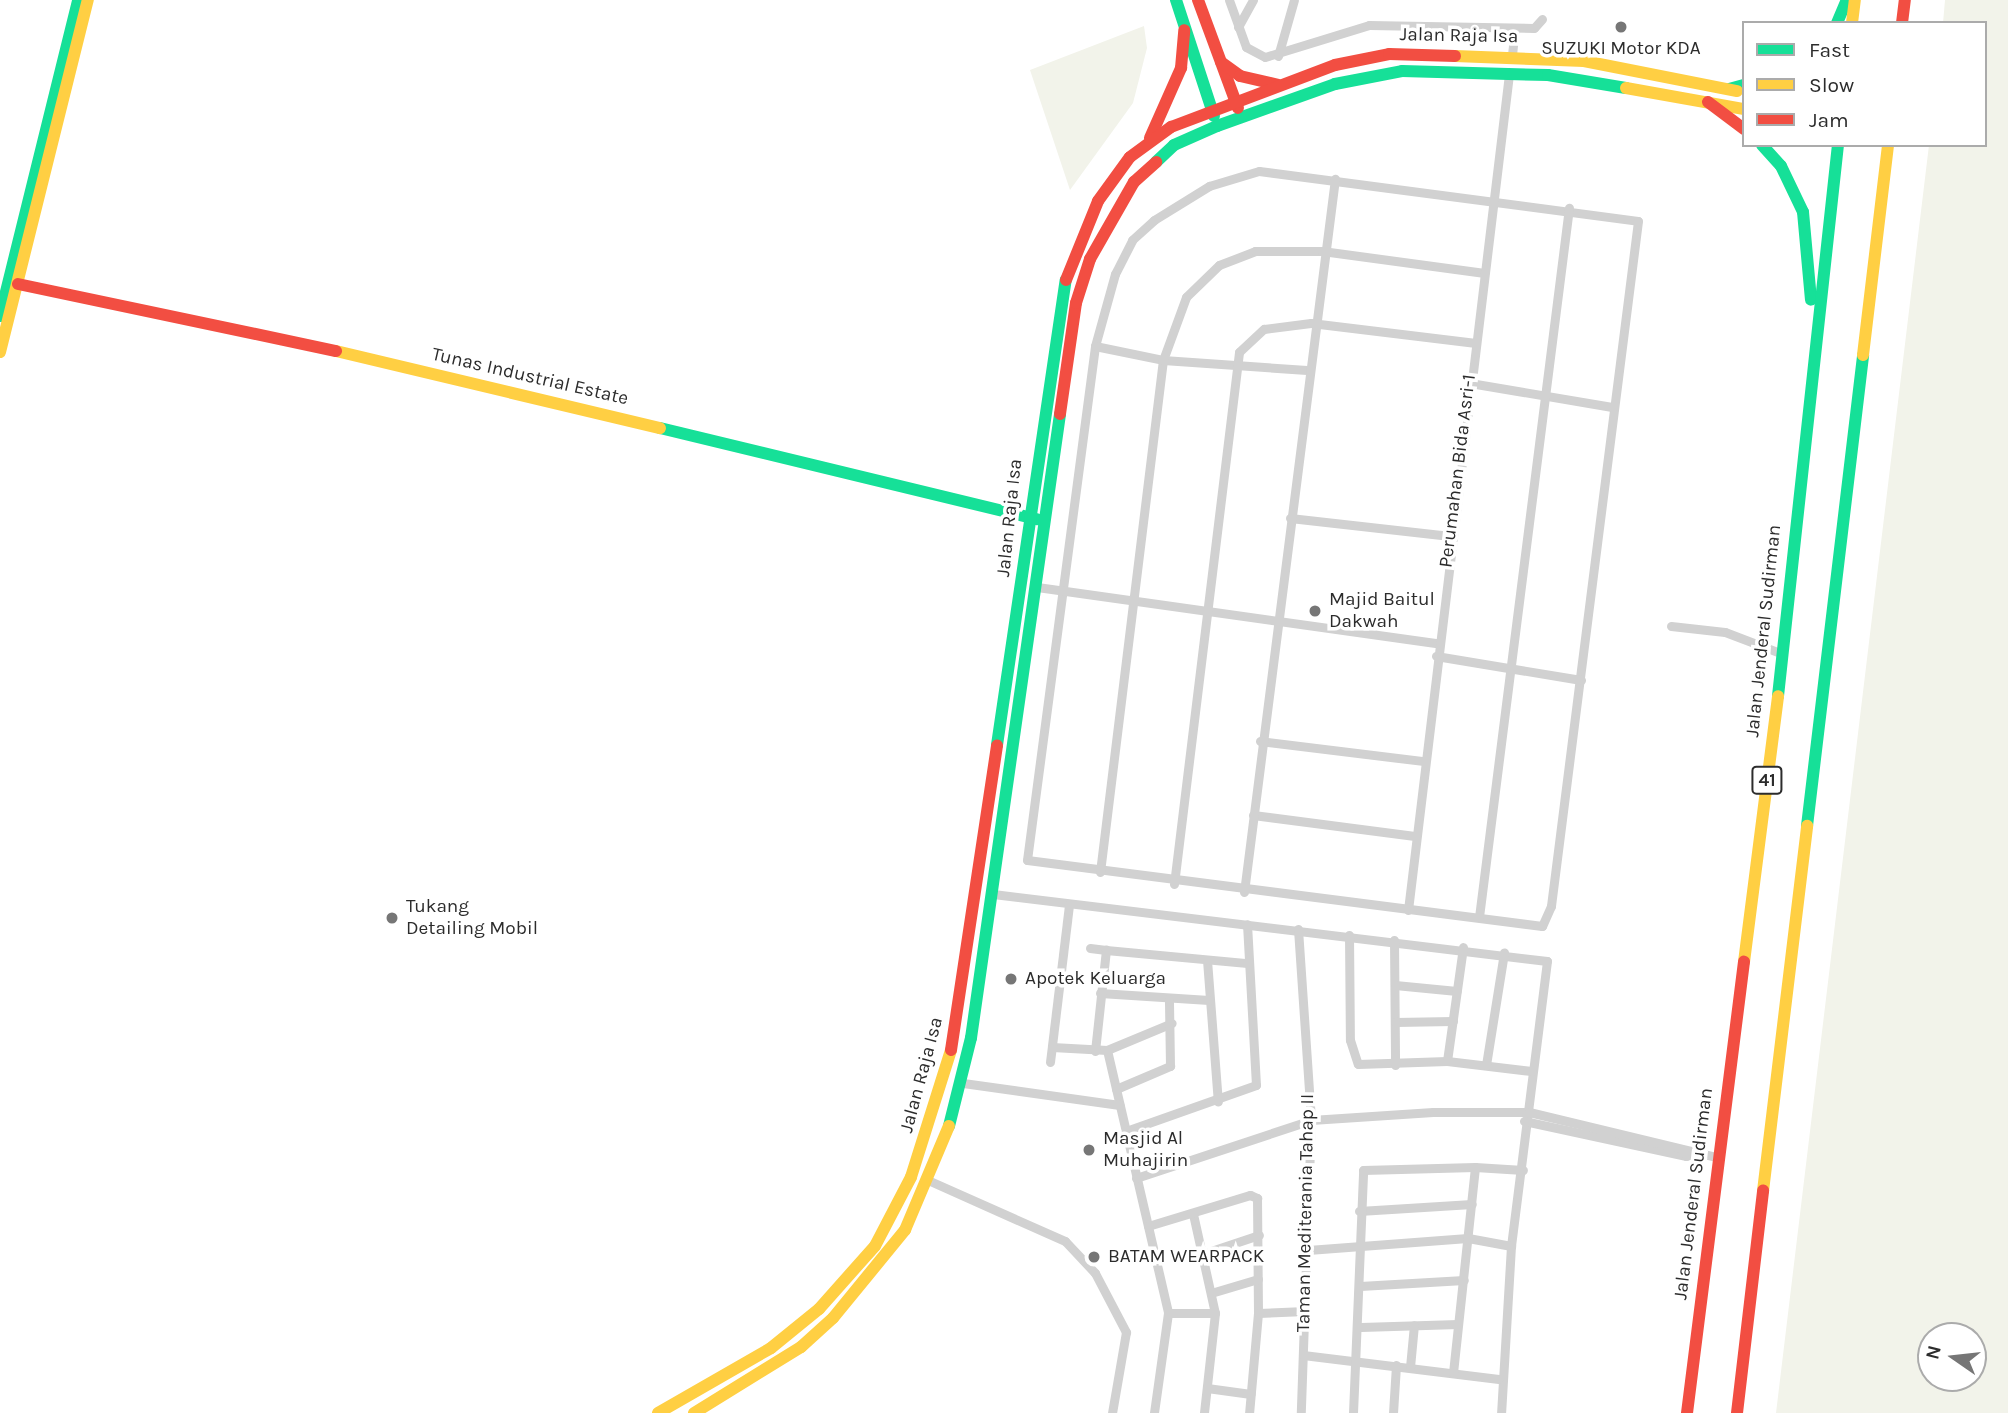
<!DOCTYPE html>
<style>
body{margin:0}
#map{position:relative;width:2008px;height:1413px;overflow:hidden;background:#fff;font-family:Karla,sans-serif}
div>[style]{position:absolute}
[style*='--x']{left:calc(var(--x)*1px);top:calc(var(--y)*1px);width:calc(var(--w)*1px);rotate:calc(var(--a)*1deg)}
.green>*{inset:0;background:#f2f3ea}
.street>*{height:9px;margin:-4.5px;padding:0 4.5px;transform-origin:4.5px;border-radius:4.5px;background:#d1d1d1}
.fast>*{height:12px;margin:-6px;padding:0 6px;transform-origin:6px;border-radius:6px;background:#16e098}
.slow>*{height:12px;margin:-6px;padding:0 6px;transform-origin:6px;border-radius:6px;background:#ffcf43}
.jam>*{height:12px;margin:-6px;padding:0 6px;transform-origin:6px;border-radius:6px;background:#f24e42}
.dots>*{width:19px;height:19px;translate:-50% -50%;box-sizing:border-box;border:4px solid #fff;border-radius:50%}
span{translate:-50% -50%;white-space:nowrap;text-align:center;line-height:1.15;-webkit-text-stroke:7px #fff;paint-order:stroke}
.shield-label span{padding:2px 5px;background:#fff;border:2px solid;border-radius:5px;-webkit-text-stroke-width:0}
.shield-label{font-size:18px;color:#2c2c2c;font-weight:700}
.street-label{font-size:19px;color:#2c2c2c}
.poi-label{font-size:19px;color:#2c2c2c}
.left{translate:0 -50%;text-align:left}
.legend{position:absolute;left:1742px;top:21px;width:245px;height:126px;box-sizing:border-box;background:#fff;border:2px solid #ababab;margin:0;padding:9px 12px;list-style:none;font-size:21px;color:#2c2c2c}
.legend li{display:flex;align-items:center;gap:14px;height:35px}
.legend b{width:35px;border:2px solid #ababab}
.north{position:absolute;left:1917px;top:1322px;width:70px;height:70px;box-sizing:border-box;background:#fff;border:2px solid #ababab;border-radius:50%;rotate:284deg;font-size:19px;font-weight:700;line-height:28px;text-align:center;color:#2c2c2c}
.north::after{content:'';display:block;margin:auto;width:24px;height:32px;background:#767676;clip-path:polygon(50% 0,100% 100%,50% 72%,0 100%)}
</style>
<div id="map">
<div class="green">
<i style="clip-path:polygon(evenodd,1945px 0,2008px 0,2008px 1413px,1776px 1413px,1929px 145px,1985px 145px,1985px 23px,1943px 23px,1945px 0,1931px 1336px,1973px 1336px,1973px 1378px,1931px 1378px,1931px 1336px)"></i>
<i style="clip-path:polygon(1144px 26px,1147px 48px,1133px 103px,1070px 190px,1030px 70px)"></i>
</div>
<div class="street">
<i style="--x:1229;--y:0;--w:50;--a:70.1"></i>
<i style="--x:1246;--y:47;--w:21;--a:28"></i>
<i style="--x:1265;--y:57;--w:109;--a:-17.1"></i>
<i style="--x:1369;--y:25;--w:165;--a:1"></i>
<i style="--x:1534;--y:28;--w:12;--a:-48"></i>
<i style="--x:1238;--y:27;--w:31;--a:-61"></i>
<i style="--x:1512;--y:55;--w:27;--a:-84"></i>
<i style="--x:1278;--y:56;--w:58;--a:-74.1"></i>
<i style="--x:1259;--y:171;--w:382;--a:7.5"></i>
<i style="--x:1638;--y:221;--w:691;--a:97.24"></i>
<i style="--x:1551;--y:906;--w:22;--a:114"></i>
<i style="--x:1542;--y:926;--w:519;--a:-172.7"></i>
<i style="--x:1027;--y:860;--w:518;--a:-82.46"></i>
<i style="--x:1095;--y:346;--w:75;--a:-74.5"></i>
<i style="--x:1115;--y:274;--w:38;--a:-63"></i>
<i style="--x:1132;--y:240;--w:30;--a:-42"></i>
<i style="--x:1154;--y:220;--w:65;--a:-31.7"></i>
<i style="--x:1209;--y:186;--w:52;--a:-16.7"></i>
<i style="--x:1095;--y:346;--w:69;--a:11.6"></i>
<i style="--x:1163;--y:360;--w:144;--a:4"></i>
<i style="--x:1470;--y:383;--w:144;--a:9.6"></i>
<i style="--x:1290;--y:518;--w:161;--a:6.4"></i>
<i style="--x:1037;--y:587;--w:404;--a:8"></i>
<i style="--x:1671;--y:626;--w:54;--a:6.3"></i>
<i style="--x:1725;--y:632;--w:62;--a:20.8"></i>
<i style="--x:1436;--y:656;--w:147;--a:9.4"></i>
<i style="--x:1260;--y:741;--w:163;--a:7"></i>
<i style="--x:1253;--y:815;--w:163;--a:7.4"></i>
<i style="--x:1100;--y:872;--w:516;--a:-82.99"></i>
<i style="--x:1163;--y:360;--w:67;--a:-69.9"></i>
<i style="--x:1186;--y:297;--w:46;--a:-44.1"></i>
<i style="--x:1219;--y:265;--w:39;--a:-21"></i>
<i style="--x:1255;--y:251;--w:67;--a:0"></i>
<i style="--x:1322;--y:251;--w:164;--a:7.7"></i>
<i style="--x:1174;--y:884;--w:536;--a:-83.03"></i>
<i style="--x:1239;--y:352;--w:34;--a:-43"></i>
<i style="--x:1264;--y:329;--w:47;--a:-7.3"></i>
<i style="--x:1311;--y:323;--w:166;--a:6.9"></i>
<i style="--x:1244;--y:892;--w:719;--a:-82.73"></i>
<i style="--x:993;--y:894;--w:558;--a:6.9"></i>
<i style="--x:1547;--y:961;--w:287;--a:97.2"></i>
<i style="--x:1511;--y:1246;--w:167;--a:93.4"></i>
<i style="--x:1408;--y:910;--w:842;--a:-83.11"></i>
<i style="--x:1479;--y:917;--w:715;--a:-82.77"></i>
<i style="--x:1298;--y:929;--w:191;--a:86.1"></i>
<i style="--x:1311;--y:1120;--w:293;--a:92"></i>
<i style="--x:1349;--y:935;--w:105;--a:89.5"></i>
<i style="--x:1350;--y:1040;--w:25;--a:72"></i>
<i style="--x:1358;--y:1064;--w:89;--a:-1.9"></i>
<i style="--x:1447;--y:1061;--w:85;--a:6.8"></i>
<i style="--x:1394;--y:940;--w:125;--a:89.5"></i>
<i style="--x:1090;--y:948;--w:16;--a:7"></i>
<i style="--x:1207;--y:960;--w:142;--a:85.6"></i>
<i style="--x:1395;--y:985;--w:62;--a:5.5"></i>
<i style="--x:1100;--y:993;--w:109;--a:3.7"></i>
<i style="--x:1395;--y:1022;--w:58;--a:-1"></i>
<i style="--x:1052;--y:1047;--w:55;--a:3.1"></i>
<i style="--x:1107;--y:1050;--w:70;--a:-22.6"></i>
<i style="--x:1107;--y:1050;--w:270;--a:76.9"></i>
<i style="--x:1168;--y:1313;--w:101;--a:98"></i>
<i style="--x:1095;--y:1051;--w:102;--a:-83.8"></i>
<i style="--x:1106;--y:950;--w:142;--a:5.3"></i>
<i style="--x:1447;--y:1061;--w:115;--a:-82"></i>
<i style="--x:1050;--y:1062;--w:159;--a:-83.1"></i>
<i style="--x:1486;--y:1065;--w:114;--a:-80.9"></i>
<i style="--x:963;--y:1083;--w:158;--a:8"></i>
<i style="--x:1116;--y:1089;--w:59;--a:-23.1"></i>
<i style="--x:1170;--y:1066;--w:67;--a:-90.9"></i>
<i style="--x:1524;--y:1121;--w:166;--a:12.2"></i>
<i style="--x:1686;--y:1156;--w:9;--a:-18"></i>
<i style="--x:1126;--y:1131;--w:138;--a:-19.5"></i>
<i style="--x:1256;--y:1085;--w:161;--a:-93.2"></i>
<i style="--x:1475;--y:1167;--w:48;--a:3.6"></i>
<i style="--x:1136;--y:1178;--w:184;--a:-18.3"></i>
<i style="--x:1311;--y:1120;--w:122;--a:-3.8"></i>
<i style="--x:1433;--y:1112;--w:96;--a:0"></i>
<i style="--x:1529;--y:1112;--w:193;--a:13.5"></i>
<i style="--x:930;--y:1181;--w:148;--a:24"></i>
<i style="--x:1065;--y:1241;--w:44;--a:46.8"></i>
<i style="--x:1095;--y:1273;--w:67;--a:62.3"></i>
<i style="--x:1126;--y:1332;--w:82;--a:99.8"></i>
<i style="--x:1359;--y:1211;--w:113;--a:-3.5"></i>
<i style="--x:1193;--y:1214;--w:101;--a:77.5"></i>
<i style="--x:1215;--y:1313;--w:101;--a:96.3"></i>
<i style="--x:1148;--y:1226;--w:107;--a:-16.9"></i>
<i style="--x:1250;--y:1195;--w:8;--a:23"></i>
<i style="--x:1257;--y:1198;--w:115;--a:89.5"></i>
<i style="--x:1258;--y:1313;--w:100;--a:95.1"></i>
<i style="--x:1308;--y:1250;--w:160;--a:-4.3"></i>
<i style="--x:1468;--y:1238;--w:44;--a:10.5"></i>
<i style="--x:1202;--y:1254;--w:60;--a:-18.4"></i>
<i style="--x:1360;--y:1286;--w:104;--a:-3.3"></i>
<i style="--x:1211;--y:1293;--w:49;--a:-16.6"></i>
<i style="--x:1168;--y:1313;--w:47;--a:0"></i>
<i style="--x:1258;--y:1313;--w:47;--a:-2.4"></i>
<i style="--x:1361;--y:1327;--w:97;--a:-1.8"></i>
<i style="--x:1303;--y:1355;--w:197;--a:7"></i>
<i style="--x:1410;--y:1367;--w:42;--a:-84.6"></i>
<i style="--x:1207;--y:1388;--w:44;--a:7.8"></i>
<i style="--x:1353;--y:1413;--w:243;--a:-87.6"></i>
<i style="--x:1363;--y:1170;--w:112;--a:-1.5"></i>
<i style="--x:1475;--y:1167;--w:207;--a:96.1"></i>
<i style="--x:1393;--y:1413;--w:48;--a:-86.4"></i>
</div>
<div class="fast">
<i style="--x:1176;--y:0;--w:122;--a:71.9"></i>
<i style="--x:1837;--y:23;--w:25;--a:-67"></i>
<i style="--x:1729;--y:89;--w:16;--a:-15"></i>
<i style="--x:1762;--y:145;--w:28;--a:48"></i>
<i style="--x:1781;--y:166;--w:51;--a:64.4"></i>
<i style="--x:1803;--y:212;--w:88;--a:84.8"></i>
<i style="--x:1156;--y:162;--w:25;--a:-43"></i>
<i style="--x:1174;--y:145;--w:47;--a:-23.8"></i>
<i style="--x:1217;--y:126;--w:125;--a:-19.6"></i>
<i style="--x:1335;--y:84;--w:68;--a:-11"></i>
<i style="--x:1402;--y:71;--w:146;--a:1.6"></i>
<i style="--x:1548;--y:75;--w:79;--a:9.5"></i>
<i style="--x:0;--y:316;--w:325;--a:-76.1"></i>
<i style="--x:660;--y:428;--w:388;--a:13.6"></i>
<i style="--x:1778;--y:696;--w:554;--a:-83.79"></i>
<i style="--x:997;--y:745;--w:470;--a:-81.6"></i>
<i style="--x:1807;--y:826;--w:474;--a:-83.2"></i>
<i style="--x:949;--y:1126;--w:91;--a:-76"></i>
<i style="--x:971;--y:1038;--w:630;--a:-81.88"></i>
</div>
<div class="slow">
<i style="--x:1852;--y:23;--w:23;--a:-83"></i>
<i style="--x:1455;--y:56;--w:129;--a:2.2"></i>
<i style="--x:1584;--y:61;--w:156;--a:11.1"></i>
<i style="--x:1626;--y:88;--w:120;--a:10.1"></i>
<i style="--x:336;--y:351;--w:333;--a:13.4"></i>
<i style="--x:0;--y:352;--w:363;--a:-76"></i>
<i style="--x:1863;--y:355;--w:211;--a:-83.2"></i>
<i style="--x:1744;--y:962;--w:268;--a:-82.7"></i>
<i style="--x:1763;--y:1191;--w:368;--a:-83.1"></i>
<i style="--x:658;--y:1413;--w:130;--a:-29.9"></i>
<i style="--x:771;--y:1348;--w:62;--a:-39.1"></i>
<i style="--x:819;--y:1309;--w:84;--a:-48.4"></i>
<i style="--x:875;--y:1246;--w:78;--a:-62.4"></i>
<i style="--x:911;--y:1177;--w:133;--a:-72.5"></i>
<i style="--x:694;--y:1413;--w:126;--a:-31.7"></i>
<i style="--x:801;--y:1347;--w:43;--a:-42.2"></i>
<i style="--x:833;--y:1318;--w:114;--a:-50.7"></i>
<i style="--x:905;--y:1230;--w:113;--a:-67.1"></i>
</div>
<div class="jam">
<i style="--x:1198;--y:0;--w:115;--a:69.7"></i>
<i style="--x:1902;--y:23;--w:23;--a:-83"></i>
<i style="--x:1221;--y:62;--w:24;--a:36"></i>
<i style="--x:1240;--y:76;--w:39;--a:13"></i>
<i style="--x:1708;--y:102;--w:45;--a:36.9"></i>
<i style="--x:1150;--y:138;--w:77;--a:-66.1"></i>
<i style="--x:1181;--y:68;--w:38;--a:-85"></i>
<i style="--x:1066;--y:280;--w:85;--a:-67.9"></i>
<i style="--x:1098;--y:201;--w:54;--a:-54"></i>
<i style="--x:1130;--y:157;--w:51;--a:-36.2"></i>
<i style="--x:1171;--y:127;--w:175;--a:-20.7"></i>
<i style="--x:1335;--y:65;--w:55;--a:-11.5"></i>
<i style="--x:1389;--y:54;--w:66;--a:1.7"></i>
<i style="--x:18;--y:284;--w:325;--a:11.9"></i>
<i style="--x:1060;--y:414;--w:112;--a:-81.8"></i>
<i style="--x:1076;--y:303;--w:46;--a:-72.3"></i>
<i style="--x:1090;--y:259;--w:89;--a:-60.3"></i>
<i style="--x:1134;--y:182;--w:30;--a:-42"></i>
<i style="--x:951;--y:1050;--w:308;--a:-81.4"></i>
<i style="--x:1687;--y:1413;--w:455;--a:-82.8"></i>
<i style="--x:1737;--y:1413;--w:224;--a:-83.3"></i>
</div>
<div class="dots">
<i style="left:1621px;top:27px;background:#767676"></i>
<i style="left:1315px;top:611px;background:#767676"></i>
<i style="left:392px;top:918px;background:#767676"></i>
<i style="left:1011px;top:979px;background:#767676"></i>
<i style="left:1089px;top:1150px;background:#767676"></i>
<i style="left:1094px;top:1257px;background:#767676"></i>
</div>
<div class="shield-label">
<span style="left:1767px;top:780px">41</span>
</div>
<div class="street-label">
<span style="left:1459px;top:36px;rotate:1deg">Jalan Raja Isa</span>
<span style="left:530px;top:377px;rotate:13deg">Tunas Industrial Estate</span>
<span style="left:1458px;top:471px;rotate:-83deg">Perumahan Bida Asri-1</span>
<span style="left:1010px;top:518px;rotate:-84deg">Jalan Raja Isa</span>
<span style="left:1764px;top:631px;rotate:-84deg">Jalan Jenderal Sudirman</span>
<span style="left:922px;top:1075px;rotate:-75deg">Jalan Raja Isa</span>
<span style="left:1694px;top:1194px;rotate:-83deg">Jalan Jenderal Sudirman</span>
<span style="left:1306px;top:1213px;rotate:-89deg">Taman Mediterania Tahap II</span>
</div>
<div class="poi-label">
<span style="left:1621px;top:49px">SUZUKI Motor KDA</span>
<span class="left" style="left:1329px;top:611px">Majid Baitul<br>Dakwah</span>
<span class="left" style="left:406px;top:918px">Tukang<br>Detailing Mobil</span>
<span class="left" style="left:1025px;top:979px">Apotek Keluarga</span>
<span class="left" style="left:1103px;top:1150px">Masjid Al<br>Muhajirin</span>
<span class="left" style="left:1108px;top:1257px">BATAM WEARPACK</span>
</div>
<ul class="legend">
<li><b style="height:9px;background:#16e098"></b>Fast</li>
<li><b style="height:9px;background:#ffcf43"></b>Slow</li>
<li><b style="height:9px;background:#f24e42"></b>Jam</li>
</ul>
<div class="north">N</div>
</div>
